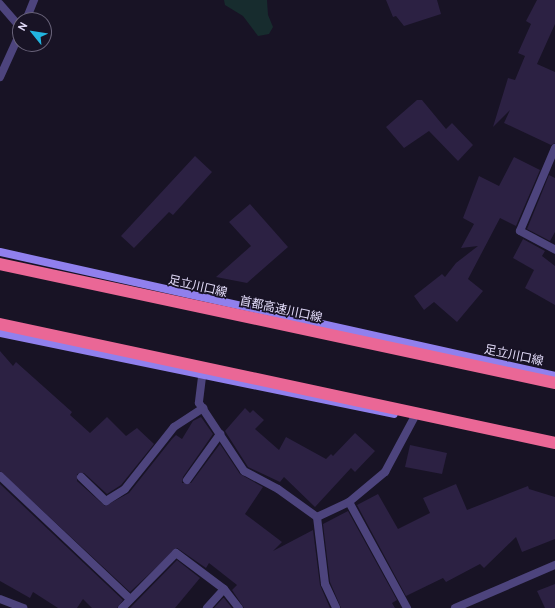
<!DOCTYPE html>
<meta charset="utf-8">
<style>
body{margin:0}
#map{position:relative;width:555px;height:608px;overflow:hidden;background:#181325;font-family:Cabin,"Noto Sans JP",sans-serif}
div>[style]{position:absolute}
[style*='--x']{left:calc(var(--x)*1px);top:calc(var(--y)*1px);width:calc(var(--w)*1px);rotate:calc(var(--a)*1deg)}
.green>*{inset:0;background:#172c2e}
.building>*{inset:0;background:#2c2143}
.lane>*{height:8px;margin:-4px;padding:0 4px;transform-origin:4px;border-radius:4px;background:#4d447d}
.street>*{height:8px;margin:-4px;padding:0 4px;transform-origin:4px;border-radius:4px;background:#4d447d}
.secondary>*{height:8px;margin:-4px;padding:0 4px;transform-origin:4px;border-radius:4px;background:#9080ed}
.highway>*{height:12px;margin:-6px;padding:0 6px;transform-origin:6px;border-radius:6px;background:#ea6796}
span{translate:-50% -50%;white-space:nowrap;text-align:center;line-height:1.15;-webkit-text-stroke:3.5px #181325;paint-order:stroke}
.street-label{font-size:12px;color:#e3dcfa}
.north{position:absolute;left:12px;top:12px;width:40px;height:40px;box-sizing:border-box;background:#181325;border:1px solid #69637a;border-radius:50%;rotate:300deg;font-size:11px;font-weight:700;line-height:16px;text-align:center;color:#e3dcfa}
.north::after{content:'';display:block;margin:auto;width:14px;height:18px;background:#22b5e0;clip-path:polygon(50% 0,100% 100%,50% 72%,0 100%)}
</style>
<div id="map">
<div class="green">
<i style="clip-path:polygon(224px 0,267px 0,268px 15px,273px 27px,269px 34px,258px 36px,243px 16px,225px 5px)"></i>
</div>
<div class="building">
<i style="clip-path:polygon(386px 0,437px 0,441px 14px,404px 26px,396px 16px,393px 17px)"></i>
<i style="clip-path:polygon(537px 0,555px 0,555px 24px,537px 64px,555px 72px,555px 143px,551px 145px,504px 123px,510px 110px,493px 127px,508px 78px,515px 80px,525px 56px,518px 53px,531px 24px,526px 21px)"></i>
<i style="clip-path:polygon(417px 100px,422px 100px,446px 129px,452px 123px,473px 145px,458px 161px,429px 131px,404px 148px,386px 127px)"></i>
<i style="clip-path:polygon(195px 156px,212px 172px,173px 215px,169px 212px,134px 248px,121px 236px)"></i>
<i style="clip-path:polygon(514px 157px,540px 170px,516px 226px,500px 218px,468px 279px,483px 291px,457px 322px,434px 302px,424px 310px,414px 296px,442px 274px,445px 277px,456px 263px,478px 246px,461px 248px,474px 224px,463px 218px,479px 176px,499px 186px)"></i>
<i style="clip-path:polygon(549px 175px,555px 178px,555px 232px,550px 241px,527px 229px)"></i>
<i style="clip-path:polygon(250px 204px,288px 247px,247px 283px,216px 277px,251px 246px,229px 222px)"></i>
<i style="clip-path:polygon(523px 239px,545px 251px,542px 256px,555px 266px,555px 305px,525px 288px,534px 270px,513px 258px)"></i>
<i style="clip-path:polygon(0 351px,13px 366px,16px 362px,72px 412px,70px 415px,90px 433px,107px 417px,126px 436px,137px 428px,154px 444px,121px 485px,107px 494px,84px 473px,77px 474px,77px 481px,105px 506px,129px 493px,172px 439px,176px 435px,182px 439px,193px 421px,201px 417px,213px 434px,183px 477px,182px 483px,191px 483px,220px 444px,240px 474px,263px 487px,245px 514px,282px 542px,273px 551px,313px 530px,320px 585px,330px 608px,244px 608px,232px 590px,237px 585px,209px 563px,206px 568px,177px 548px,130px 592px,0 471px)"></i>
<i style="clip-path:polygon(245px 408px,250px 413px,253px 410px,264px 420px,255px 429px,279px 450px,286px 437px,326px 459px,331px 454px,333px 456px,355px 433px,375px 451px,355px 472px,351px 468px,315px 507px,284px 477px,280px 482px,248px 467px,225px 431px)"></i>
<i style="clip-path:polygon(410px 445px,447px 453px,442px 474px,405px 467px)"></i>
<i style="clip-path:polygon(0 484px,123px 600px,117px 608px,92px 608px,83px 599px,77px 608px,58px 608px,33px 592px,30px 598px,0 581px)"></i>
<i style="clip-path:polygon(456px 484px,467px 510px,528px 486px,529px 489px,555px 497px,555px 539px,522px 552px,516px 537px,484px 568px,480px 564px,446px 582px,443px 578px,406px 596px,357px 505px,378px 494px,398px 529px,430px 513px,423px 498px)"></i>
<i style="clip-path:polygon(348px 511px,397px 600px,392px 603px,395px 608px,341px 608px,330px 582px,323px 524px)"></i>
<i style="clip-path:polygon(177px 560px,200px 578px,175px 608px,130px 608px)"></i>
<i style="clip-path:polygon(555px 584px,555px 608px,545px 608px,537px 591px)"></i>
<i style="clip-path:polygon(223px 598px,224px 598px,232px 608px,214px 608px)"></i>
</div>
<div class="lane">
<i style="--x:0;--y:4;--w:30;--a:49"></i>
<i style="--x:26;--y:20;--w:22;--a:-68"></i>
<i style="--x:0;--y:77;--w:48;--a:-65.6"></i>
<i style="--x:187;--y:480;--w:57;--a:-54.3"></i>
</div>
<div class="street">
<i style="--x:555;--y:148;--w:90;--a:112.9"></i>
<i style="--x:520;--y:231;--w:40;--a:28"></i>
<i style="--x:202;--y:377;--w:26;--a:97"></i>
<i style="--x:199;--y:403;--w:82;--a:56.5"></i>
<i style="--x:244;--y:471;--w:38;--a:28"></i>
<i style="--x:278;--y:489;--w:48;--a:35.7"></i>
<i style="--x:317;--y:517;--w:67;--a:83.2"></i>
<i style="--x:325;--y:584;--w:26;--a:65"></i>
<i style="--x:0;--y:476;--w:179;--a:43.4"></i>
<i style="--x:81;--y:477;--w:35;--a:44"></i>
<i style="--x:106;--y:501;--w:22;--a:-32"></i>
<i style="--x:125;--y:489;--w:79;--a:-51.7"></i>
<i style="--x:174;--y:427;--w:35;--a:-33"></i>
<i style="--x:349;--y:502;--w:121;--a:61.3"></i>
<i style="--x:317;--y:517;--w:35;--a:-25"></i>
<i style="--x:349;--y:502;--w:47;--a:-39.8"></i>
<i style="--x:385;--y:472;--w:61;--a:-61.8"></i>
<i style="--x:0;--y:599;--w:25;--a:21"></i>
<i style="--x:122;--y:608;--w:77;--a:-45.5"></i>
<i style="--x:176;--y:553;--w:60;--a:36.9"></i>
<i style="--x:224;--y:589;--w:24;--a:52"></i>
<i style="--x:207;--y:608;--w:25;--a:-48"></i>
<i style="--x:455;--y:608;--w:109;--a:-23.3"></i>
</div>
<div class="secondary">
<i style="--x:0;--y:252;--w:569;--a:12.59"></i>
<i style="--x:0;--y:333;--w:402;--a:11.6"></i>
</div>
<div class="highway">
<i style="--x:0;--y:264;--w:568;--a:12.1"></i>
<i style="--x:0;--y:324;--w:568;--a:12.1"></i>
</div>
<div class="street-label">
<span style="left:198px;top:286px;rotate:13deg">足立川口線</span>
<span style="left:281px;top:309px;rotate:12deg">首都高速川口線</span>
<span style="left:514px;top:355px;rotate:12deg">足立川口線</span>
</div>
<div class="north">N</div>
</div>
